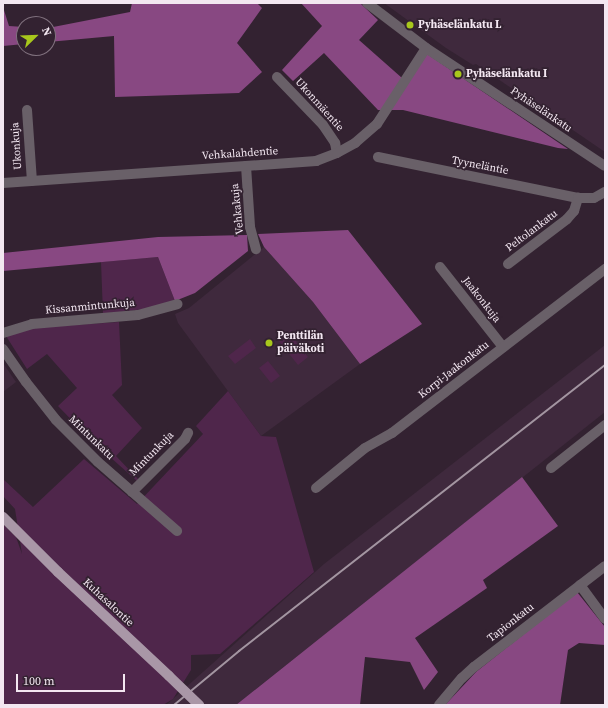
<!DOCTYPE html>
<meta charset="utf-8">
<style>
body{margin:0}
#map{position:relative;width:608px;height:708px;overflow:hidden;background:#332231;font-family:"Source Serif 4",serif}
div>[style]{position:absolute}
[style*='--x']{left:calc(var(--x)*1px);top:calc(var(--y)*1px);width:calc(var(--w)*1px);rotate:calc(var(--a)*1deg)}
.built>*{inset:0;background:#3f293d}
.green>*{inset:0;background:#4f264b}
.forest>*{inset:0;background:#884882}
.minor>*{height:10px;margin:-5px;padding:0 5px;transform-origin:5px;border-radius:5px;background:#696068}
.major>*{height:10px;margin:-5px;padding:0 5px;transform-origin:5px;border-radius:5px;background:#a997a7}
.rail>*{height:2px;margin:-1px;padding:0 1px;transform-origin:1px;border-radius:1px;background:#a395a1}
.major-bridge>*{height:10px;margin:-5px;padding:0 5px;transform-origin:5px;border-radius:5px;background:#a997a7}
.dots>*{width:11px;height:11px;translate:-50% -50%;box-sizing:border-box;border:2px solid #332231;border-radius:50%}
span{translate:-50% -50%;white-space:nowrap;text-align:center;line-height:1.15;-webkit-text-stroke:3.5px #332231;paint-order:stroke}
.poi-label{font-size:11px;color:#f3e7f1;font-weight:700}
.left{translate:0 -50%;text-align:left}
.street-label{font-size:11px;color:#f3e7f1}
.frame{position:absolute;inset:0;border:4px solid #f3e7f1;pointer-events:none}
.north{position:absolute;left:16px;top:16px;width:40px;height:40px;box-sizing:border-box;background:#332231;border:1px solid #80717e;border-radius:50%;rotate:67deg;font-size:11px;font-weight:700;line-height:16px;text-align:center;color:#f3e7f1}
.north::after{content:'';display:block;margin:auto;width:14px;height:18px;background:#a8c71c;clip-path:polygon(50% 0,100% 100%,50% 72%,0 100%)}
.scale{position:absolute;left:16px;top:674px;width:109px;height:18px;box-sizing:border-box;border:2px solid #f3e7f1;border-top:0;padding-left:5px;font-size:12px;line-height:14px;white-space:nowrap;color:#f3e7f1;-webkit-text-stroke:3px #332231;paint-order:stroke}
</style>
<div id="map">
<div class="built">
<i style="clip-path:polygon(384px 3px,605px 3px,605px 152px,476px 64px,473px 65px,446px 48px)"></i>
<i style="clip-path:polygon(264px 247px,313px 302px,360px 364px,261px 436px,178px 323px,175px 314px,189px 308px)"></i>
<i style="clip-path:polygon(605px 345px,605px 412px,236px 705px,166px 705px,324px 564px)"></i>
<i style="clip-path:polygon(3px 363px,16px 382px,3px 392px)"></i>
</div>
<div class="green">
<i style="clip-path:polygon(158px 257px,175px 301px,145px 309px,103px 314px,101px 262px)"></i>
<i style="clip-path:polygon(119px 322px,122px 385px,112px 395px,142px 428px,116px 456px,138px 479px,137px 481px,92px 441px,58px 406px,77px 388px,47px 354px,27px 369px,6px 336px,30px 328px)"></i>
<i style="clip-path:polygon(291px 330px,299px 339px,296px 342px,308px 357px,298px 365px,278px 340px)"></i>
<i style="clip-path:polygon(250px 339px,256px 348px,235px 364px,228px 356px)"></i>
<i style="clip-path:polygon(268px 361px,280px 376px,271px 383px,259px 368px)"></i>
<i style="clip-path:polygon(228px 391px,261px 436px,276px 437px,314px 572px,220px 654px,191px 655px,191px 670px,173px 699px,163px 705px,3px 705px,3px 524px,16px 537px,22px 554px,15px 509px,3px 496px,3px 479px,33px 507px,84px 459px,137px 504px,203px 434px,196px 426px)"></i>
</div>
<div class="forest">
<i style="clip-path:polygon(132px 3px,257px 3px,262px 8px,237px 43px,262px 72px,239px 93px,115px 97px,114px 36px,48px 42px,48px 28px,130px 12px)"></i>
<i style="clip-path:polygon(301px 3px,360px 3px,378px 20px,359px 40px,402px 78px,421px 50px,568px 149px,558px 148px,403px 110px,378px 110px,324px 53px,293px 81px,282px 70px,322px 26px)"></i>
<i style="clip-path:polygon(3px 7px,9px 26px,24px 27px,24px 44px,3px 46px)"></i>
<i style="clip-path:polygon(348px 230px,422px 324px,360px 364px,313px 302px,264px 247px,258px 234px)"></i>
<i style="clip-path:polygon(247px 235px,248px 251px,195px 293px,175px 301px,158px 257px,3px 271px,3px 253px,158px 237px)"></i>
<i style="clip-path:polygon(522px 477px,558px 526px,483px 580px,487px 588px,415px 638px,438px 672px,424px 690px,410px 662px,365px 657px,360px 705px,236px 705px)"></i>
<i style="clip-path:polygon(577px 592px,605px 627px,605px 645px,579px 643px,568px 650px,560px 705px,445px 705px,476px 672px)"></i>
</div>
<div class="minor">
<i style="--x:367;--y:3;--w:74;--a:37.3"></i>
<i style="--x:426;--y:48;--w:214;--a:33.4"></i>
<i style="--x:277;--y:77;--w:66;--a:46.2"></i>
<i style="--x:323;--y:125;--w:22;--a:56"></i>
<i style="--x:335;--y:143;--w:10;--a:79"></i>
<i style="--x:27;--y:110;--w:71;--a:86"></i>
<i style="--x:378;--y:157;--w:204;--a:11.6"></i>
<i style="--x:246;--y:166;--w:61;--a:86.2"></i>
<i style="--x:250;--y:227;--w:23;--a:75"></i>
<i style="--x:3;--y:183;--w:314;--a:-4"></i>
<i style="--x:316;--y:161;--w:22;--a:-21"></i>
<i style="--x:337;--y:153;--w:21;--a:-29"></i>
<i style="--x:355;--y:143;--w:29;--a:-41"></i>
<i style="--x:377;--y:124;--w:90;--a:-57.2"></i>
<i style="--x:508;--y:264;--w:74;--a:-37.3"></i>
<i style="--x:567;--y:219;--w:11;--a:-49"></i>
<i style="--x:574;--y:211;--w:14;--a:-73"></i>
<i style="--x:578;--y:198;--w:16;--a:0"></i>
<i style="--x:594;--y:198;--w:13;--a:-29"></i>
<i style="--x:440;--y:267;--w:102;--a:51.8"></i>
<i style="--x:3;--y:333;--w:30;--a:-17"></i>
<i style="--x:32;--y:324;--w:106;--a:-4.9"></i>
<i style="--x:138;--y:315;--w:41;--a:-15.4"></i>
<i style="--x:3;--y:349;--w:40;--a:55.1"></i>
<i style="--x:26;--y:382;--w:48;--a:51.7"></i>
<i style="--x:56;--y:420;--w:59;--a:45"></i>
<i style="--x:98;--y:462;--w:105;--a:41.1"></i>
<i style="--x:551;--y:468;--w:69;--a:-38.5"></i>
<i style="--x:316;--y:488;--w:63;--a:-39.2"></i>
<i style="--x:365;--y:448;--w:31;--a:-29"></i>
<i style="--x:392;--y:433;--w:269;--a:-37.6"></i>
<i style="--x:132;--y:492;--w:75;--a:-45"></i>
<i style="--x:185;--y:439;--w:7;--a:-63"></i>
<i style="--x:580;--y:585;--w:42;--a:53.7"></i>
<i style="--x:439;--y:705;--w:35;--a:-50"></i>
<i style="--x:462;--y:678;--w:16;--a:-43"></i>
<i style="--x:474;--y:667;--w:165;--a:-37.6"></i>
</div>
<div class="major">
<i style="--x:3;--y:517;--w:78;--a:45"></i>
<i style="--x:58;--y:572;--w:152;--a:43.1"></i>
</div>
<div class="rail">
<i style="--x:174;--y:705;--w:85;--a:-39.7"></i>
<i style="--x:239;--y:651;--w:464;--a:-38"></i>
</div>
<div class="major-bridge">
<i style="--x:169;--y:676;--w:42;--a:44"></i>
</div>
<div class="dots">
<i style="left:410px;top:25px;background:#a8c71c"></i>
<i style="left:458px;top:74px;background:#a8c71c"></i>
<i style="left:269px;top:343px;background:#a8c71c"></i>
</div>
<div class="poi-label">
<span class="left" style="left:418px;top:25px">Pyhäselänkatu L</span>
<span class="left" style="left:466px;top:74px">Pyhäselänkatu I</span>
<span class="left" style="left:277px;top:343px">Penttilän<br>päiväkoti</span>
</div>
<div class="street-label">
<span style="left:319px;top:105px;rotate:48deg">Ukonmäentie</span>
<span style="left:541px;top:110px;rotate:34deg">Pyhäselänkatu</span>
<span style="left:17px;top:146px;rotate:-94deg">Ukonkuja</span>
<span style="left:240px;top:154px;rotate:-4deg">Vehkalahdentie</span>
<span style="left:480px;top:166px;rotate:11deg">Tyyneläntie</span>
<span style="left:238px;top:209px;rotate:-96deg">Vehkakuja</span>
<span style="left:532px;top:231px;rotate:-37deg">Peltolankatu</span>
<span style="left:481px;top:300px;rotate:52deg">Jaakonkuja</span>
<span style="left:90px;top:307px;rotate:-5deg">Kissanmintunkuja</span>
<span style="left:454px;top:370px;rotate:-38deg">Korpi-Jaakonkatu</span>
<span style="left:91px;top:438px;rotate:44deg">Mintunkatu</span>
<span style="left:152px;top:454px;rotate:-45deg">Mintunkuja</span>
<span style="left:108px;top:603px;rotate:43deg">Kuhasalontie</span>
<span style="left:511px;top:623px;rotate:-38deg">Tapionkatu</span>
</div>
<div class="frame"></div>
<div class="north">N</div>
<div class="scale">100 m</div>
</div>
